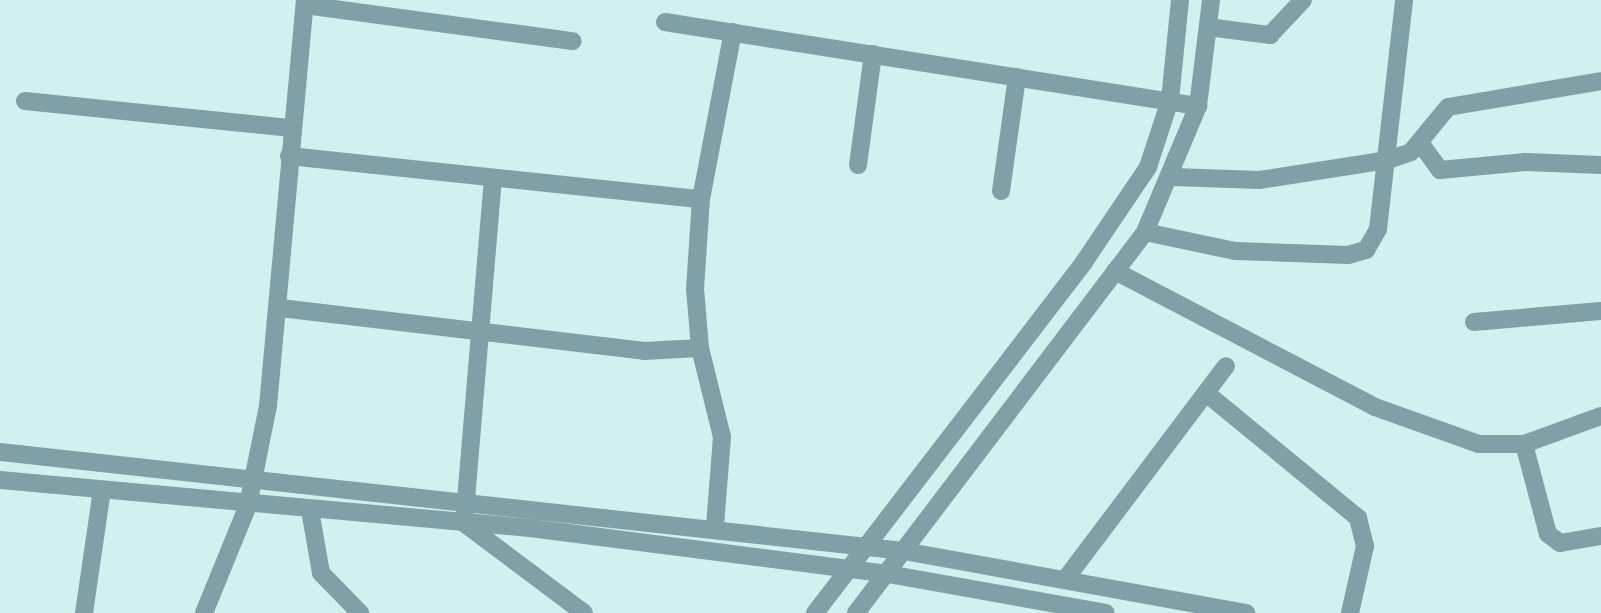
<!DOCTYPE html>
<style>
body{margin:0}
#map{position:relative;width:1601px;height:613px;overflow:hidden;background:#d0f1ef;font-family:Jost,sans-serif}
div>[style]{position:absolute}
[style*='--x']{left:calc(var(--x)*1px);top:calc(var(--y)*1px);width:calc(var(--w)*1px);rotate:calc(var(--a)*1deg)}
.minor>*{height:18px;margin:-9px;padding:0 9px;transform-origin:9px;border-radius:9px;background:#80a0a7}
.tertiary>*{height:18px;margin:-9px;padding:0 9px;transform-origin:9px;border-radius:9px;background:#80a0a7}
span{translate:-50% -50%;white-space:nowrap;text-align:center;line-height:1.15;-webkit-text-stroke:6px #d0f1ef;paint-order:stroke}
</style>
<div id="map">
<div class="minor">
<i style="--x:305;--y:5;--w:270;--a:7.7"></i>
<i style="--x:665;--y:22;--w:540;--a:8.96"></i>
<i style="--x:1208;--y:27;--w:63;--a:7.4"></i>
<i style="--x:1270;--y:35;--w:48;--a:-46.7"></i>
<i style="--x:25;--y:101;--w:268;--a:5.8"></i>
<i style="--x:1421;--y:144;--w:32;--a:54"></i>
<i style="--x:1440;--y:170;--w:86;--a:-5.3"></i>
<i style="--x:1526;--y:162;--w:75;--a:2.3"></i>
<i style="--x:289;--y:156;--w:414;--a:6"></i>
<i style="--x:858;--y:165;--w:112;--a:-82.3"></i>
<i style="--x:1173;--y:177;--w:86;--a:2"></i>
<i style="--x:1259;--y:180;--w:131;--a:-8.8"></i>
<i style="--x:1388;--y:160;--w:24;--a:-19"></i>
<i style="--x:1411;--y:152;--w:58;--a:-50.6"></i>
<i style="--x:1448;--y:107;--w:155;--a:-9.6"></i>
<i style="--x:493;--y:178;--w:346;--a:94.8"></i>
<i style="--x:464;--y:523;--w:150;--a:36.9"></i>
<i style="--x:1001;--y:191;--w:115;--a:-82"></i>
<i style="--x:1145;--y:232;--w:92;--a:11.9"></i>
<i style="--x:1235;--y:251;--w:113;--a:2"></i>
<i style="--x:1348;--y:255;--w:19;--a:-16"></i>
<i style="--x:1366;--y:250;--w:24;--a:-60"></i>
<i style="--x:1378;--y:229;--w:230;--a:-83.5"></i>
<i style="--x:1115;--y:271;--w:293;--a:27.6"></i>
<i style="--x:1375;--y:407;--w:110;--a:19.6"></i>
<i style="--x:1479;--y:444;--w:45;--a:0"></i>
<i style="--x:1524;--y:444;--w:82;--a:-20"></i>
<i style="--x:280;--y:308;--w:367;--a:6.7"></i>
<i style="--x:644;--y:351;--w:56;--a:-3.1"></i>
<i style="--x:1474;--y:322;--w:127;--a:-5"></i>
<i style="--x:1206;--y:393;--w:197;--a:39.4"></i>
<i style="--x:1358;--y:518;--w:29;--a:76"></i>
<i style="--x:1365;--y:546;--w:69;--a:102.6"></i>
<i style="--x:1524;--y:444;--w:93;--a:75.1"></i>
<i style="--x:1548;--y:534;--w:15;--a:37"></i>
<i style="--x:1560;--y:543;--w:42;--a:-9.7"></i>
<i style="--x:310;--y:510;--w:64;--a:80.1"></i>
<i style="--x:321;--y:573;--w:56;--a:45.7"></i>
<i style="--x:715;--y:526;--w:89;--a:-85.5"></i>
<i style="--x:722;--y:437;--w:92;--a:-103.9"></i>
<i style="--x:700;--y:348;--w:59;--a:-94.8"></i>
<i style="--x:695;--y:289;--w:90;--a:-86.2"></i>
<i style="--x:701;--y:199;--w:170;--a:-79.2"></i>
<i style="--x:904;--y:551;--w:348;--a:10.3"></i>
<i style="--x:888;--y:574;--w:221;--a:10.1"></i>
<i style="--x:1067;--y:577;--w:264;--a:-53"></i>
<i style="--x:84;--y:613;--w:124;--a:-81.7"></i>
<i style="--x:204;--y:613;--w:117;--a:-67.8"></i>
<i style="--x:248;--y:505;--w:101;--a:-78.6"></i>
<i style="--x:268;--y:406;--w:408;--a:-84.8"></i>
</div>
<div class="tertiary">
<i style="--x:0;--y:452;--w:909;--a:6.25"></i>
<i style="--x:0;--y:480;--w:532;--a:5.17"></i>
<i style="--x:530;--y:528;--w:361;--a:7.3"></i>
<i style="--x:815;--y:613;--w:442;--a:-52.5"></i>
<i style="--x:1084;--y:262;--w:115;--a:-56"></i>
<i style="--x:1148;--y:167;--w:71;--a:-71.8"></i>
<i style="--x:1170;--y:100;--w:100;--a:-84.3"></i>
<i style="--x:856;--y:613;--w:478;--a:-52.8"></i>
<i style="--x:1145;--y:232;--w:137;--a:-67.2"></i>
<i style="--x:1198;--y:106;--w:107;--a:-83"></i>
</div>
</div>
